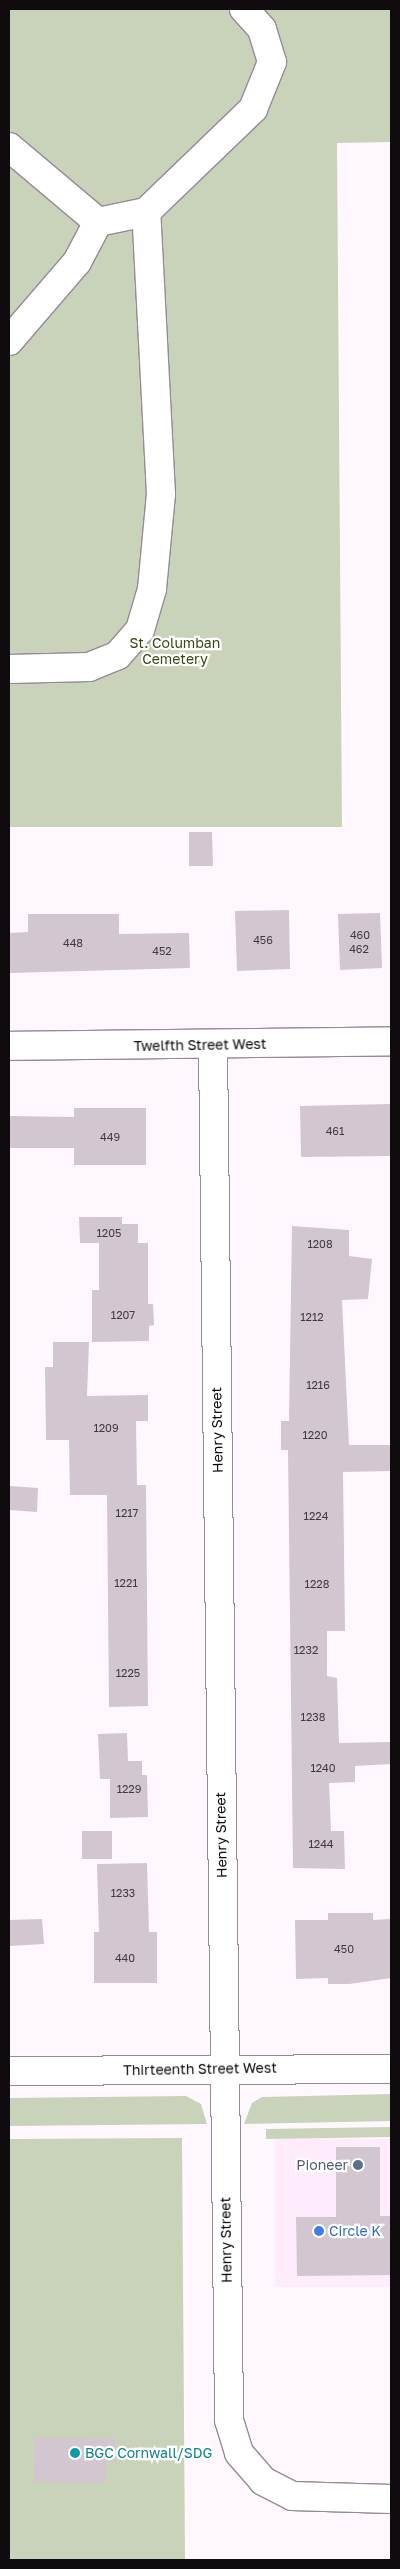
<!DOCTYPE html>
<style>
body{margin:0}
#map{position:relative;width:400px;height:2569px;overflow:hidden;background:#fff7fe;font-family:"Golos Text",sans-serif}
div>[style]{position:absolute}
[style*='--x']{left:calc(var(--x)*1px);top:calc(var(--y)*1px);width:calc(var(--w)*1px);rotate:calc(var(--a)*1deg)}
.built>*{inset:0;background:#feebfc}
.green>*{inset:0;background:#c8d3b9}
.building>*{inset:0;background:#d2c6d1}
.roads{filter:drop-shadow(1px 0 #968a95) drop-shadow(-1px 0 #968a95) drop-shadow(0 1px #968a95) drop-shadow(0 -1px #968a95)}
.minor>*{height:28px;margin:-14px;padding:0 14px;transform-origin:14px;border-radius:14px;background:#fff}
.dots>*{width:14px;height:14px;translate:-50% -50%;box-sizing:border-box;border:2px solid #fff;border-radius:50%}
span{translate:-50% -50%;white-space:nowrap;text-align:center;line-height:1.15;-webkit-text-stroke:4.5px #fff;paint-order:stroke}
.number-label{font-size:11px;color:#403a40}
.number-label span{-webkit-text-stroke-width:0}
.park-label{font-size:14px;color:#374810}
.street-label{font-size:14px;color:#0f0b0f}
.service-label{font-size:14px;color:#4e5e75}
.right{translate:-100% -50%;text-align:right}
.shop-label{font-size:14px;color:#366cbe}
.left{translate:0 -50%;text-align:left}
.culture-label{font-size:14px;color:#0d838f}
.frame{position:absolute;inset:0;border:10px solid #0f0b0f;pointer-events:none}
</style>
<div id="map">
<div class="built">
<i style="clip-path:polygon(275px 2138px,391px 2139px,391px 2287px,275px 2287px)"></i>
</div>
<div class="green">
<i style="clip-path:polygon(9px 9px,391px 9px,391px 142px,337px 143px,342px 827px,9px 827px)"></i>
<i style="clip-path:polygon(391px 2094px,391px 2121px,244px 2124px,252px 2103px,262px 2097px)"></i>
<i style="clip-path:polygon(186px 2096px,201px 2104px,207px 2124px,9px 2126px,9px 2098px)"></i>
<i style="clip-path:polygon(391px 2127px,391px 2137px,266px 2139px,266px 2129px)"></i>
<i style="clip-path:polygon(182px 2138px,185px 2560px,9px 2560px,9px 2139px)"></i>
</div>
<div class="building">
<i style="clip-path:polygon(189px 832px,212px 832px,213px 866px,189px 866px)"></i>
<i style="clip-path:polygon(289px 910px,290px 969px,237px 971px,235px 911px)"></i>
<i style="clip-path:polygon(380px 913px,382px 968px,340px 970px,338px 914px)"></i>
<i style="clip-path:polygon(28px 914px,119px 914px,119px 934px,189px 933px,190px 968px,9px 973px,9px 933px,28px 932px)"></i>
<i style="clip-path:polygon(391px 1104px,391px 1156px,301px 1157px,300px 1106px)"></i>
<i style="clip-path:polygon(74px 1108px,146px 1108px,146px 1165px,74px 1165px,74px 1148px,10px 1148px,10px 1116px,74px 1117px)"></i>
<i style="clip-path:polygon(79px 1217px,122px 1217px,122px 1224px,138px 1224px,138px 1243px,148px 1243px,148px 1304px,153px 1304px,154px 1325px,149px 1326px,149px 1341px,92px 1342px,92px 1290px,99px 1290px,99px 1243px,80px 1243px)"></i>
<i style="clip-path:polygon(292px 1226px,349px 1230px,349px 1256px,372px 1259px,368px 1299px,342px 1300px,349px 1445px,391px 1445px,391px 1471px,343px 1472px,345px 1631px,327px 1631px,327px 1676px,337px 1678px,339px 1743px,391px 1742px,391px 1764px,355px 1766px,355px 1782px,329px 1783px,331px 1831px,344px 1831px,345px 1869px,293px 1868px,288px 1450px,281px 1450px,281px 1421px,289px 1421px)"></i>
<i style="clip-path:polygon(53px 1342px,89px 1342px,87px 1396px,148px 1395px,148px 1421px,136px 1421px,137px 1485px,146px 1485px,148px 1706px,109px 1707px,107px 1495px,70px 1495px,69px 1440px,46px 1440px,45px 1367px,53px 1367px)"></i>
<i style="clip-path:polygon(9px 1486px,38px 1488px,37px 1512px,9px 1510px)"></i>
<i style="clip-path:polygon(127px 1733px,128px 1761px,142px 1761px,142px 1775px,147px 1775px,148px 1817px,110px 1818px,110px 1779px,100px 1779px,98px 1734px)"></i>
<i style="clip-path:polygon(82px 1831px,112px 1831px,112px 1859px,82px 1859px)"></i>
<i style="clip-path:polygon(147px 1863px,149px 1932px,157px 1932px,157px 1983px,94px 1983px,94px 1932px,99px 1932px,97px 1864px)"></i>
<i style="clip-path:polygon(328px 1913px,373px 1913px,373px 1920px,391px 1919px,391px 1978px,349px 1984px,328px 1984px,328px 1978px,296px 1979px,295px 1920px,328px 1920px)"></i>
<i style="clip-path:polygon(42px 1919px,44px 1944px,9px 1946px,9px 1920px)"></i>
<i style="clip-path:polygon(336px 2147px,380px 2147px,380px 2216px,391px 2216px,391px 2275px,297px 2276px,296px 2217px,336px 2217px)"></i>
<i style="clip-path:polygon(35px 2438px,115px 2439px,115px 2462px,106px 2461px,106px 2483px,34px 2482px)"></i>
</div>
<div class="roads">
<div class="minor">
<i style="--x:9;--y:147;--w:116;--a:40.1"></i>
<i style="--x:98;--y:222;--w:49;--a:-11.8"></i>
<i style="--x:146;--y:212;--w:149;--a:-43.9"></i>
<i style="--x:253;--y:109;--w:51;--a:-68"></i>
<i style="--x:272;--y:62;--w:34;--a:-107"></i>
<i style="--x:262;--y:29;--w:27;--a:-132"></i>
<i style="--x:9;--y:341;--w:104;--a:-49.3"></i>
<i style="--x:77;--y:262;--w:45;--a:-62.3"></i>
<i style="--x:9;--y:669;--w:80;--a:-1.4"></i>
<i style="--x:89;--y:667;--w:31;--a:-22"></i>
<i style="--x:118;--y:655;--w:33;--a:-49"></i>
<i style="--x:140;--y:630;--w:43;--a:-73.7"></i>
<i style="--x:152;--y:589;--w:95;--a:-84.6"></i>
<i style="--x:161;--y:494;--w:282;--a:-93"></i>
<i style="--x:9;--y:1046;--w:382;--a:-0.7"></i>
<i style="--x:213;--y:1046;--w:1374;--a:89.33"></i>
<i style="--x:229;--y:2420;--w:34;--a:73"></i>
<i style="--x:239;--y:2453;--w:37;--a:49"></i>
<i style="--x:263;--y:2481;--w:33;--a:27"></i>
<i style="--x:292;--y:2496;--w:99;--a:1.7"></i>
<i style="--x:9;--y:2071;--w:382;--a:-0.3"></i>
</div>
</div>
<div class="dots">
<i style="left:358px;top:2165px;background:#5c6f8a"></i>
<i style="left:319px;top:2231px;background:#3f7fe0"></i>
<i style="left:75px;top:2453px;background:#0f9aa8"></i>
</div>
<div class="number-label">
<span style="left:360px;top:935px">460</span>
<span style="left:263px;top:940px">456</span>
<span style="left:73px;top:943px">448</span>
<span style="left:359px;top:949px">462</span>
<span style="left:162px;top:951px">452</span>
<span style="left:335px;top:1131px">461</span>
<span style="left:110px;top:1137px">449</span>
<span style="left:109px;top:1233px">1205</span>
<span style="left:320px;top:1244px">1208</span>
<span style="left:123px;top:1315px">1207</span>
<span style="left:312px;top:1317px">1212</span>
<span style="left:318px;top:1385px">1216</span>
<span style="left:106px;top:1428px">1209</span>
<span style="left:315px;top:1435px">1220</span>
<span style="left:127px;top:1513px">1217</span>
<span style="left:316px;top:1516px">1224</span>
<span style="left:126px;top:1583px">1221</span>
<span style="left:317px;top:1584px">1228</span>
<span style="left:306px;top:1650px">1232</span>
<span style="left:128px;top:1673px">1225</span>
<span style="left:313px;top:1717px">1238</span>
<span style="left:323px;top:1768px">1240</span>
<span style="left:129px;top:1789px">1229</span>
<span style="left:321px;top:1844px">1244</span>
<span style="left:123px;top:1893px">1233</span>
<span style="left:344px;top:1949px">450</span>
<span style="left:125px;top:1958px">440</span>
</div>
<div class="park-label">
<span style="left:175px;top:651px">St. Columban<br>Cemetery</span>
</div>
<div class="street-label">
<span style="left:200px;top:1045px;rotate:-1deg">Twelfth Street West</span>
<span style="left:217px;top:1430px;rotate:-91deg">Henry Street</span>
<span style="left:221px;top:1835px;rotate:-91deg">Henry Street</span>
<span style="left:200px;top:2069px;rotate:-1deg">Thirteenth Street West</span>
<span style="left:226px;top:2240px;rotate:-91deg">Henry Street</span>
</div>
<div class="service-label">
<span class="right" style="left:348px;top:2165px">Pioneer</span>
</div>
<div class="shop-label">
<span class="left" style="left:329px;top:2231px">Circle K</span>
</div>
<div class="culture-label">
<span class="left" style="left:85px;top:2453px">BGC Cornwall/SDG</span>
</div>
<div class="frame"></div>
</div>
